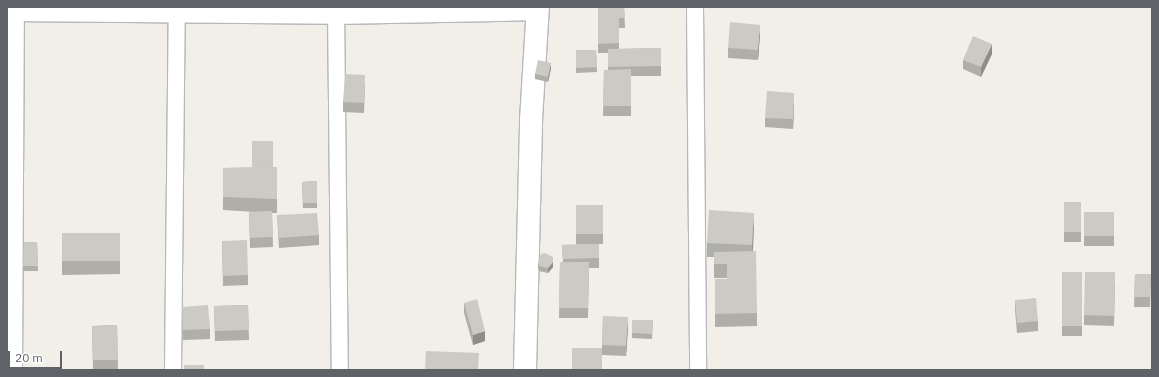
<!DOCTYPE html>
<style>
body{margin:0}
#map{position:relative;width:1159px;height:377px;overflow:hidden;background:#f1efe8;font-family:"IBM Plex Sans",sans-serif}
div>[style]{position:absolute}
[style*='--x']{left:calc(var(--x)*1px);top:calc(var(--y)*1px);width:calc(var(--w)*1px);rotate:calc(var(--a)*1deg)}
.roads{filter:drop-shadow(1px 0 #b5b8bc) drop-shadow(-1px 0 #b5b8bc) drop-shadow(0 1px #b5b8bc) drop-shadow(0 -1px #b5b8bc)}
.street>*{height:16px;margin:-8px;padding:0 8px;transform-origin:8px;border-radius:8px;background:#fff}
.secondary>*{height:22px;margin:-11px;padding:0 11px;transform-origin:11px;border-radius:11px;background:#fff}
.wall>*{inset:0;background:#afaea9}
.shaded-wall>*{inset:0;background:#8f8d8a}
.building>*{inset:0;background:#cccac5}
span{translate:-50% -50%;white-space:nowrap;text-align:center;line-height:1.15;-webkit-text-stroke:4px #fff;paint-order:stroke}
.frame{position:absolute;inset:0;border:8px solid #5f6368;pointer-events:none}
.scale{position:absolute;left:8px;top:351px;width:54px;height:18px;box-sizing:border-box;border:2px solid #5f6368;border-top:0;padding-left:5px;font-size:12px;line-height:14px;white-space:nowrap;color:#5f6368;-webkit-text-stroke:3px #fff;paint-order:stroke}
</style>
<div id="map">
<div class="roads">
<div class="street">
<i style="--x:336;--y:7;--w:363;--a:89.4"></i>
<i style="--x:695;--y:7;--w:363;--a:89.5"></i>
<i style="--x:7;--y:13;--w:328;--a:0.5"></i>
<i style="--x:335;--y:16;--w:202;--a:-1.1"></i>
<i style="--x:14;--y:370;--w:363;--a:-89.7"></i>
<i style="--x:173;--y:370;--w:363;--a:-89.4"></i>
</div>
<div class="secondary">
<i style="--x:525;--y:370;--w:250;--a:-88.6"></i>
<i style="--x:531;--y:120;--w:113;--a:-86.5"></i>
</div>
</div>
<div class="wall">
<i style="clip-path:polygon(598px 7px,624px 7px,625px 28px,619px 28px,619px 49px,661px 48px,661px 76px,631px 76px,631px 116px,603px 116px,604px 70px,608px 70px,608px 53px,598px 53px)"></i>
<i style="clip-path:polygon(760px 34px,758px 60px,728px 58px,728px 48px)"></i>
<i style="clip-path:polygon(576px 50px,596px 50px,597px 72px,576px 73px)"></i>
<i style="clip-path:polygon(992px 54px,981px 77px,963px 69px,963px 60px)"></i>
<i style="clip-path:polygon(551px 68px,548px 82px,535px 79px,535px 74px)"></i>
<i style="clip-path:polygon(365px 84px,364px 113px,343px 112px,343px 102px)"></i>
<i style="clip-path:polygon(794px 103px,793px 129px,765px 127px,765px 118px)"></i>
<i style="clip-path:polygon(277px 167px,277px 213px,272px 213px,273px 247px,250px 248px,249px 212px,255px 212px,223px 210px,223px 168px)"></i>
<i style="clip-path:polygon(317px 181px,317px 208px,303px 208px,302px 182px)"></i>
<i style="clip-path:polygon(1064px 202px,1081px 202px,1081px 242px,1064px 242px)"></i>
<i style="clip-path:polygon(576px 205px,603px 205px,603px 244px,576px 244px)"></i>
<i style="clip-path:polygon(1084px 212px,1114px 212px,1114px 246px,1084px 246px)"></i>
<i style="clip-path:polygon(277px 215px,319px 235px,319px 245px,279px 248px)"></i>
<i style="clip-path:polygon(754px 226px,753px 251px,757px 313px,757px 326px,715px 327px,715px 293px,727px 279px,727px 278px,714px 278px,714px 257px,707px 257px,707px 243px)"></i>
<i style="clip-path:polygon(62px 233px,120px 233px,120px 274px,62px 275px)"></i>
<i style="clip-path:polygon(222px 241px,248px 275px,248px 285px,223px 286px)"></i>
<i style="clip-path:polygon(24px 242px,37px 242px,38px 271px,23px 271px)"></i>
<i style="clip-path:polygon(599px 244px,599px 268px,589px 268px,588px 318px,559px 318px,560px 262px,563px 262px,562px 245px)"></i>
<i style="clip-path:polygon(538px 262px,553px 267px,548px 273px,539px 271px,538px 267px)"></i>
<i style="clip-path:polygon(1062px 272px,1082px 272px,1082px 336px,1062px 336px)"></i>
<i style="clip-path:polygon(1135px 274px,1151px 274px,1150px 307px,1134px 307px)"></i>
<i style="clip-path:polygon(1115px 282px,1114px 326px,1084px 325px,1084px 315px)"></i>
<i style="clip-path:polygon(1015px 300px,1038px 321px,1038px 331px,1017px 333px,1015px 310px)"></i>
<i style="clip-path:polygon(464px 303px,485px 341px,473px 345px,464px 313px)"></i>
<i style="clip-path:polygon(248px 305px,249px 340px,215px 341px,214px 306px)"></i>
<i style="clip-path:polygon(182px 307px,210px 329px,210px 339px,183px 340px)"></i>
<i style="clip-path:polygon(603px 316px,628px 327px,626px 356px,602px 355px,602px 348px)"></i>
<i style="clip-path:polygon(632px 320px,653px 320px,652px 339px,632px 338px)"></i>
<i style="clip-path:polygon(117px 325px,118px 370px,93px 370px,92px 326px)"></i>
</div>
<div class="shaded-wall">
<i style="clip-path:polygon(760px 25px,760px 34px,758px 60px,758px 50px)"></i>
<i style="clip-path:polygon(992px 44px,992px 54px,981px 77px,981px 67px)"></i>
<i style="clip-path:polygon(551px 63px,551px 68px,548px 82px,548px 77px)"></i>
<i style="clip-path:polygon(794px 93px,794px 103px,793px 129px,793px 119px)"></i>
<i style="clip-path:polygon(754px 213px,754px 226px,752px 259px,752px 245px)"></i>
<i style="clip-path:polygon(553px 262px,553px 267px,548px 273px,548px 268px)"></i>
<i style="clip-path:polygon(628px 317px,628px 327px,626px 356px,626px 346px)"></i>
<i style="clip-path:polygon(485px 331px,485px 341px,473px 345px,473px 335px)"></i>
</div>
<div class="building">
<i style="clip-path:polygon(598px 7px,624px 7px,625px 18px,619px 18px,619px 43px,598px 44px)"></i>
<i style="clip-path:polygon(730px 22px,760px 25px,758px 50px,728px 48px)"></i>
<i style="clip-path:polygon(973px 36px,992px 44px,981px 67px,963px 60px)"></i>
<i style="clip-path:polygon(661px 48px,661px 66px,608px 67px,608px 49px)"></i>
<i style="clip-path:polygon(576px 50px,596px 50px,597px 67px,576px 68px)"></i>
<i style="clip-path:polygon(538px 60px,551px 63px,548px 77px,535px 74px)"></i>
<i style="clip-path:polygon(631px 69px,631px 106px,603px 106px,604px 70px)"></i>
<i style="clip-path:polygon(345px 74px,365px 75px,364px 103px,343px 102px)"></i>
<i style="clip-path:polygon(767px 91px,794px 93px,793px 119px,765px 118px)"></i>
<i style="clip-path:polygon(252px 141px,273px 141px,273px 167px,252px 167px)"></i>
<i style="clip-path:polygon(277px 167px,277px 199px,223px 197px,223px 168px)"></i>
<i style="clip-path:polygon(317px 181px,317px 203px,303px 203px,302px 182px)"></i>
<i style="clip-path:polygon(1064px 202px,1081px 202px,1081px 232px,1064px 232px)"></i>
<i style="clip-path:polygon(576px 205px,603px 205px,603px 234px,576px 234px)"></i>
<i style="clip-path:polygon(709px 210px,754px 213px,752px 245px,707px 243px)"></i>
<i style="clip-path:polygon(272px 211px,273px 237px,250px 238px,249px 212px)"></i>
<i style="clip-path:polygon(1084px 212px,1114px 212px,1114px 236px,1084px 236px)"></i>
<i style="clip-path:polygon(317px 213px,319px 235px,279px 238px,277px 215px)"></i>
<i style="clip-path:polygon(62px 233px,120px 233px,120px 261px,62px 261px)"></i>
<i style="clip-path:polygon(247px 240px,248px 275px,223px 276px,222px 241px)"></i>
<i style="clip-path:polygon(24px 242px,37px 242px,38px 266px,23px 266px)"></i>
<i style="clip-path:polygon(599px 244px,599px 258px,563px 259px,562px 245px)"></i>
<i style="clip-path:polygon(756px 251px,757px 313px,715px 314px,715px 279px,727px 279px,727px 264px,714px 264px,714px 252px)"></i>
<i style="clip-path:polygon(545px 253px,553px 257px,553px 262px,548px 268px,539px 266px,538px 262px,541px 254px)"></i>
<i style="clip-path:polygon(560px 262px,589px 262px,588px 308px,559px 308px)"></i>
<i style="clip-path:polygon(1062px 272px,1082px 272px,1082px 326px,1062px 326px)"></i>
<i style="clip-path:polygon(1085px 272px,1115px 272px,1114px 316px,1084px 315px)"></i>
<i style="clip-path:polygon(1135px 274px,1151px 274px,1150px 297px,1134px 297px)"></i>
<i style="clip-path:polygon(1036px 298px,1038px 321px,1017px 323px,1015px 300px)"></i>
<i style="clip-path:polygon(477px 299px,485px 331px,473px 335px,464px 303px)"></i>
<i style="clip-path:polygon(208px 305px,210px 329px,183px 330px,182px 307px)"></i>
<i style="clip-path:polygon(248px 305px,249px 330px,215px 331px,214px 306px)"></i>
<i style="clip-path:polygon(603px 316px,628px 317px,626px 346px,602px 345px)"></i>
<i style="clip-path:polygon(632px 320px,653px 320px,652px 334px,632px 333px)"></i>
<i style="clip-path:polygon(117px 325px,118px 360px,93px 360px,92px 326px)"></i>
<i style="clip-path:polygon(572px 348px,602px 348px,602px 370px,572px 370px)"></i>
<i style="clip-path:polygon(426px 351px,479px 353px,478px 370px,425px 370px)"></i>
<i style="clip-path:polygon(184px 365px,204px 365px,204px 370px,184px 370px)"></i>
</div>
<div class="frame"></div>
<div class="scale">20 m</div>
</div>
